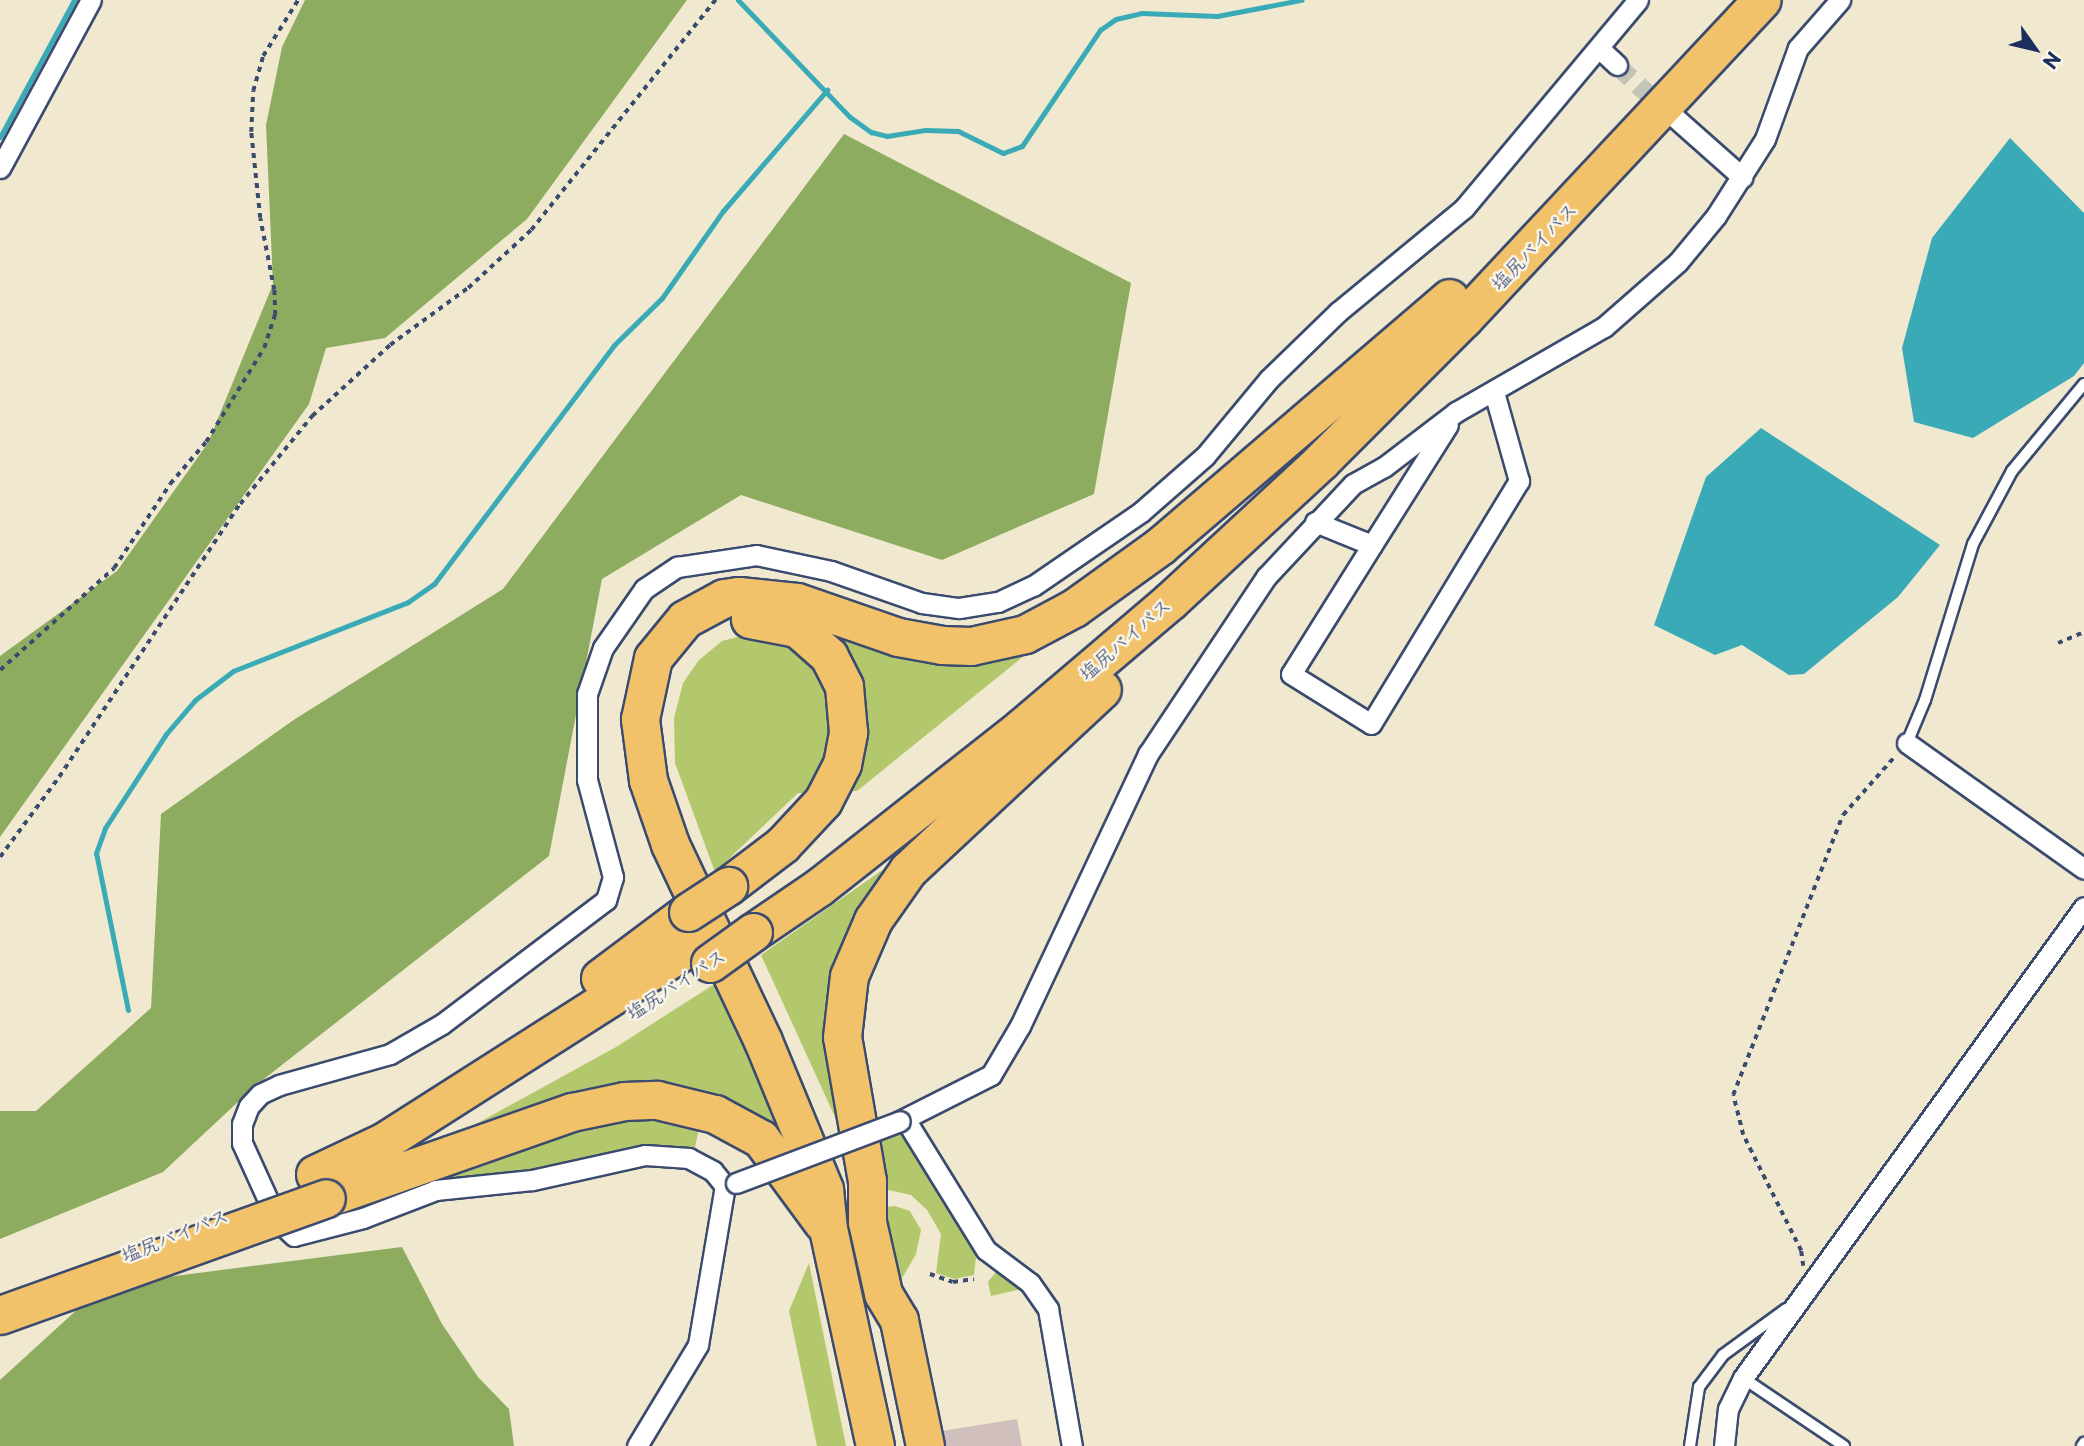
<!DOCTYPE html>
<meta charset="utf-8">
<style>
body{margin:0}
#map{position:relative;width:2084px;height:1446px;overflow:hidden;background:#f0e9cf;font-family:"Playpen Sans","Klee One",sans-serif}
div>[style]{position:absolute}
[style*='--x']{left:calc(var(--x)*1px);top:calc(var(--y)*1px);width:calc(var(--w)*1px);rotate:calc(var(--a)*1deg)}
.industrial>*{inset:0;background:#d1bfbe}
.green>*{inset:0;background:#b3c86c}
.forest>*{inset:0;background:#8eac60}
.water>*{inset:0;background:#3aaab7}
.stream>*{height:5px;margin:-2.5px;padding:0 2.5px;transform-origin:2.5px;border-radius:2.5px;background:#3aaab7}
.street-tunnel>*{height:19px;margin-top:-9.5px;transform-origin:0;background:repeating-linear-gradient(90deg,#c5c4b8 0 19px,transparent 0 29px)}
.path>*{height:3.5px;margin-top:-1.75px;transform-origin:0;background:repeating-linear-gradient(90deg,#3b4b6f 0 5px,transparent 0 10px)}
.roads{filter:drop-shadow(2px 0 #3b4b6f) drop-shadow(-2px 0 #3b4b6f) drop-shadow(0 2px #3b4b6f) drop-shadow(0 -2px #3b4b6f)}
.lane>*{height:10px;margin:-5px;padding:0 5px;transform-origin:5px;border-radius:5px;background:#fff}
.street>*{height:19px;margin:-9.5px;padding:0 9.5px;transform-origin:9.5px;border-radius:9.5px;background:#fff}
.highway>*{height:37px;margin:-18.5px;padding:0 18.5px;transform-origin:18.5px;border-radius:18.5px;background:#f2c26a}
.bridges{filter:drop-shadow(2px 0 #3b4b6f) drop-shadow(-2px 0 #3b4b6f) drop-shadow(0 2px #3b4b6f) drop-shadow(0 -2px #3b4b6f)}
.street-bridge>*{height:19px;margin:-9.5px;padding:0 9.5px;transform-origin:9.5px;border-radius:9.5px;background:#fff}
.highway-bridge>*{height:37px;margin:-18.5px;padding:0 18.5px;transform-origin:18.5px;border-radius:18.5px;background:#f2c26a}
span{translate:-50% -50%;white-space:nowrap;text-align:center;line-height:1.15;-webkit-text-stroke:5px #fbf7ec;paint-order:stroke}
.street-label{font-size:19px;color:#1b2f5e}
.north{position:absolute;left:2000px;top:14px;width:70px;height:70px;-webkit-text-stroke:5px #fbf7ec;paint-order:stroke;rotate:124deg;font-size:19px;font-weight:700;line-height:28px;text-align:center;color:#1b2f5e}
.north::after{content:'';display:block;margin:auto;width:24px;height:32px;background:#1b2f5e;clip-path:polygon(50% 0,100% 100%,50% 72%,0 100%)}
</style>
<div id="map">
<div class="industrial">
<i style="clip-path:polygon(1017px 1419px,1022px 1446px,931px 1446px,929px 1433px)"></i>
</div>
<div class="green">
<i style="clip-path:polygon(805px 612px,1035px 647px,857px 791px,849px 791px,846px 785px,861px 749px)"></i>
<i style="clip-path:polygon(749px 634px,790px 642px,822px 670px,838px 732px,809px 793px,798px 793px,715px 872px,675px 763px,674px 718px,683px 683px,699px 660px,722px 641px)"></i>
<i style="clip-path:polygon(891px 864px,864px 914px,841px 1130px,761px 955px)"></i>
<i style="clip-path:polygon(724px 978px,796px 1147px,788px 1151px,757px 1117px,732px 1101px,689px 1088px,657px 1085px,447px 1140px,616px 1047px)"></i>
<i style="clip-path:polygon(619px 1114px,701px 1119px,695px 1147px,631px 1147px,530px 1174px,423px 1190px,423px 1179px)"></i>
<i style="clip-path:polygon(903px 1131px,977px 1248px,974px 1275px,954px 1279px,936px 1273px,941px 1234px,927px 1210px,911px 1195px,879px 1188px,870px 1144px)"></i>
<i style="clip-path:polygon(895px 1206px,910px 1211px,921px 1230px,916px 1254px,901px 1280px,885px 1207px)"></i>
<i style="clip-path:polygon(809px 1263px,846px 1446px,817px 1446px,789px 1311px)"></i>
<i style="clip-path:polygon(999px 1268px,1026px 1288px,991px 1296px,988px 1282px)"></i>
</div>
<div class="forest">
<i style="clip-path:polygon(305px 0,687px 0,527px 219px,385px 338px,326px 348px,309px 404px,0 837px,0 656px,117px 571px,208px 443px,273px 284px,266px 125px,282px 47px)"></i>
<i style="clip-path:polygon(844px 134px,1131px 283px,1094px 494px,942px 560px,741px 495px,602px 579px,549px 856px,255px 1086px,163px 1172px,0 1239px,0 1111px,36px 1111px,151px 1008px,161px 814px,295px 719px,503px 589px)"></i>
<i style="clip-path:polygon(402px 1247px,442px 1324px,478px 1377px,509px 1409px,514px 1446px,0 1446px,0 1380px,104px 1285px)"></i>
</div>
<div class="water">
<i style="clip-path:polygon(2010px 138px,2084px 213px,2084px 363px,2074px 376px,1973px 438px,1914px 422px,1902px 348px,1932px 238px)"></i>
<i style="clip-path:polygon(1761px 428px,1940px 545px,1898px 597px,1804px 674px,1789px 675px,1742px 645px,1715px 655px,1654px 625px,1706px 477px)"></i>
</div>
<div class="stream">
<i style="--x:738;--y:0;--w:162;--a:46.3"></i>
<i style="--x:850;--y:117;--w:26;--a:36"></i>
<i style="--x:871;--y:132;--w:16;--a:14"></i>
<i style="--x:887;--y:136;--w:39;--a:-9"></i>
<i style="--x:926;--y:130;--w:32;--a:2"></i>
<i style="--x:958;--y:131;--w:50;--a:26.1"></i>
<i style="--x:1003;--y:153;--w:20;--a:-20"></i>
<i style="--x:1022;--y:146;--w:140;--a:-56.1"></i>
<i style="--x:1100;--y:30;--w:19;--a:-35"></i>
<i style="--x:1116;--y:19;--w:26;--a:-13"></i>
<i style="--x:1141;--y:13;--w:76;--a:2.3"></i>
<i style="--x:1217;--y:16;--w:86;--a:-10.8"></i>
<i style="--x:0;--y:137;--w:156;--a:-61.6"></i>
<i style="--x:128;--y:1010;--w:160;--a:-101.5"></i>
<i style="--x:96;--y:853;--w:27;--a:-70"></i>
<i style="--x:105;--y:828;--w:112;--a:-57"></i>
<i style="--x:166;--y:734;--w:45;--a:-49.5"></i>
<i style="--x:195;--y:700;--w:48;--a:-37.3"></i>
<i style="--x:233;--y:671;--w:188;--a:-21.5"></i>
<i style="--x:408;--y:602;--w:32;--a:-35"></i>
<i style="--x:434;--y:584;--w:299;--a:-53"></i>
<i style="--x:614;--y:345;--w:67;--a:-44.4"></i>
<i style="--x:662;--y:298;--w:106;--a:-55"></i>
<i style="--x:723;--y:211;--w:160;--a:-49.3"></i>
</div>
<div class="street-tunnel">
<i style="--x:1617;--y:65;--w:69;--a:42.7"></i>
</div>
<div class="path">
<i style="--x:2058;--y:643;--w:28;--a:-23"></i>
<i style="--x:0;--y:670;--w:153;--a:-41.8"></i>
<i style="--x:114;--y:568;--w:101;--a:-56.3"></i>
<i style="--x:170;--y:484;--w:55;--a:-49.4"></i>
<i style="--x:206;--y:442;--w:110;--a:-58.3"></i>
<i style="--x:264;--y:348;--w:35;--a:-72"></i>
<i style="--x:275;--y:315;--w:25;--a:-92"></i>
<i style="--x:274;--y:290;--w:73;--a:-101"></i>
<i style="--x:260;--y:218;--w:86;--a:-96"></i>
<i style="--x:251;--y:132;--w:41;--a:-87.2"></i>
<i style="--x:253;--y:91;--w:36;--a:-74"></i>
<i style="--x:263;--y:56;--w:66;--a:-58"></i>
<i style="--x:0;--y:857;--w:99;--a:-53.6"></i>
<i style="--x:59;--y:777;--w:328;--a:-56.5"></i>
<i style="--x:240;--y:504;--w:114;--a:-50.7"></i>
<i style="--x:312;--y:416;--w:105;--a:-42.3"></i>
<i style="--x:390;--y:345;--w:97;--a:-36.2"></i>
<i style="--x:468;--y:288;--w:86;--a:-42.6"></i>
<i style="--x:531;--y:230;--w:295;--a:-51.3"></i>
<i style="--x:1803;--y:1266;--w:15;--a:-98"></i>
<i style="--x:1801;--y:1251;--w:130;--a:-116.6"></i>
<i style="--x:1743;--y:1135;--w:41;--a:-104"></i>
<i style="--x:1733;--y:1095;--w:301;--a:-68.6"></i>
<i style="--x:1843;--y:815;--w:80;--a:-48.5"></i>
<i style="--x:930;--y:1274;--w:24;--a:19"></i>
<i style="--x:953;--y:1282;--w:21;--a:-8"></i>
</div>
<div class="roads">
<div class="lane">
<i style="--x:1907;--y:743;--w:47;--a:-67.3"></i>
<i style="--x:1925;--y:700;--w:163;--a:-72.9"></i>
<i style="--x:1973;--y:544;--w:83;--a:-61.9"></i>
<i style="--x:2012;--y:471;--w:113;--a:-50.4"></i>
<i style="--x:1743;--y:1378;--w:122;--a:34"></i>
<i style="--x:1690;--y:1446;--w:60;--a:-81.3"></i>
<i style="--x:1699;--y:1387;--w:40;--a:-53"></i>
<i style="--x:1723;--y:1355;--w:78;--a:-36.1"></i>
<i style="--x:2082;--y:1446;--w:4;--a:-56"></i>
</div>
<div class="street">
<i style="--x:1601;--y:50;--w:22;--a:43"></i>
<i style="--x:1672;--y:115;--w:94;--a:41.5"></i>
<i style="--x:0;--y:168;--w:191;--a:-61.6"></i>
<i style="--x:1315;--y:522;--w:61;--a:22"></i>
<i style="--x:1372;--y:545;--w:142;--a:-57.7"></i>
<i style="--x:1372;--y:545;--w:152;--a:122.1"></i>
<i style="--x:1291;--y:674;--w:94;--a:32"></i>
<i style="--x:1371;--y:724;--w:285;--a:-58.7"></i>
<i style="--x:1519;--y:481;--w:92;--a:-105.7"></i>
<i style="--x:1907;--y:743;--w:217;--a:35.4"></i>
<i style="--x:905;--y:1119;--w:154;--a:58.3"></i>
<i style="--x:986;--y:1250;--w:55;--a:36.9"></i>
<i style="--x:1030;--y:1283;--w:32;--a:55"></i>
<i style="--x:1048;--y:1309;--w:139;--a:80.1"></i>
<i style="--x:900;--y:1121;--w:102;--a:-26.8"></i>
<i style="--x:991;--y:1075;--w:57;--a:-59.4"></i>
<i style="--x:1020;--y:1026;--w:301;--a:-64.8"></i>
<i style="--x:1148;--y:754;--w:213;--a:-56.3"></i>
<i style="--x:1266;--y:577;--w:127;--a:-46.9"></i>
<i style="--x:1353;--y:484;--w:35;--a:-29"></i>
<i style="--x:1384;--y:467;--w:91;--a:-37.4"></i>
<i style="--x:1456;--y:412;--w:171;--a:-29.9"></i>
<i style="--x:1604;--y:327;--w:98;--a:-41.3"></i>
<i style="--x:1678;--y:262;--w:60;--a:-50.4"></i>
<i style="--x:1716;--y:216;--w:91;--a:-57.5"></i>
<i style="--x:1765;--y:139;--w:97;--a:-70.1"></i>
<i style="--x:1798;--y:48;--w:64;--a:-48.8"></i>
<i style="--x:637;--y:1446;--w:118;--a:-58.9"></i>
<i style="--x:698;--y:1345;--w:161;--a:-80.4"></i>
<i style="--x:725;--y:1186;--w:19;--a:-129"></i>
<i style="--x:713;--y:1171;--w:27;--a:-152"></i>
<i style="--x:689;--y:1158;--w:44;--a:-176.1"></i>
<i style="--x:645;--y:1155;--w:116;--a:167.5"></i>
<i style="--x:532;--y:1180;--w:97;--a:174.1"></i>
<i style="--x:436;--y:1190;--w:78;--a:159"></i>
<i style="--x:363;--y:1218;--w:71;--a:165.4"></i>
<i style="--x:294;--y:1236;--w:23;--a:-137"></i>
<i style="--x:277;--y:1220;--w:85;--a:-114.4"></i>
<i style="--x:242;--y:1143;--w:19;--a:-90"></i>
<i style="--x:242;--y:1124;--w:19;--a:-69"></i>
<i style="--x:249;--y:1106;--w:16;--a:-47"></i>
<i style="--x:260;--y:1094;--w:21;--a:-25"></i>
<i style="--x:279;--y:1085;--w:115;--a:-15.6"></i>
<i style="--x:390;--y:1054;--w:60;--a:-30"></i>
<i style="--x:442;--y:1024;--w:206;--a:-37.1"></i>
<i style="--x:606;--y:900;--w:24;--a:-73"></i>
<i style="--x:613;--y:877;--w:100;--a:-105"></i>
<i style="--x:587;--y:780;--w:86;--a:-90"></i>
<i style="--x:587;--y:694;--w:49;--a:-70.8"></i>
<i style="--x:603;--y:648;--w:72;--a:-55.2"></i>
<i style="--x:644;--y:589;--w:40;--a:-34"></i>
<i style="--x:677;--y:567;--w:80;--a:-8.6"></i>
<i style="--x:756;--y:555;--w:77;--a:12"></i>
<i style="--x:831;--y:571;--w:96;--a:19.4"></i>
<i style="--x:922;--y:603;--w:37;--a:8"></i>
<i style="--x:959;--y:608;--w:39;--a:-9"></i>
<i style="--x:998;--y:602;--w:38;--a:-25"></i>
<i style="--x:1033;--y:586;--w:131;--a:-34.4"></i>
<i style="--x:1141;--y:512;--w:85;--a:-41.2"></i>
<i style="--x:1205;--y:456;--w:100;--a:-50.3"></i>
<i style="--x:1269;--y:379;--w:96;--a:-44.2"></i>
<i style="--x:1338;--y:312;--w:163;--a:-39.5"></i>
<i style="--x:1464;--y:208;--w:271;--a:-50.1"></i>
<i style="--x:1724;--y:1446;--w:37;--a:-84"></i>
<i style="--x:1728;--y:1409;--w:34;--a:-64"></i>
<i style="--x:1743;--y:1378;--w:581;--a:-54.1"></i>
</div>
<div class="highway">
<i style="--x:728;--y:886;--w:68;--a:-37.2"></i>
<i style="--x:782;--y:845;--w:60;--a:-47"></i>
<i style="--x:823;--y:801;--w:42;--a:-62.8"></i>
<i style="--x:842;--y:764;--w:33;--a:-79"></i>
<i style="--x:848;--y:732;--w:46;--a:-95"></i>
<i style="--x:844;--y:686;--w:34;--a:-117"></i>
<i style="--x:829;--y:656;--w:43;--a:-138.8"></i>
<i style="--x:797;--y:628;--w:48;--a:-169.2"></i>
<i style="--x:753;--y:932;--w:80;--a:-34.3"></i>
<i style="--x:819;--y:887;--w:258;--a:-38.2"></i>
<i style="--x:1022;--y:727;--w:194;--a:-40.4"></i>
<i style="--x:1170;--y:601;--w:206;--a:-42.8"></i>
<i style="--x:1321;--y:461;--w:201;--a:-45"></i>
<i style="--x:1463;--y:319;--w:437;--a:-46.9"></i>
<i style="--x:600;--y:978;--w:110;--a:-36.9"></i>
<i style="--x:315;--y:1174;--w:75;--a:-25.2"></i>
<i style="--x:383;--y:1142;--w:378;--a:-32.5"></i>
<i style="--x:326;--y:1198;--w:261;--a:-19.3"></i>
<i style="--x:572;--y:1112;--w:53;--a:-11.9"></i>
<i style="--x:624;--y:1101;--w:33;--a:-2"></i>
<i style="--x:657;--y:1100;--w:60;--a:13.6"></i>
<i style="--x:715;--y:1114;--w:52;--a:28.5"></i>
<i style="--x:761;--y:1139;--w:104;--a:53.6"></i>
<i style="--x:875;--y:1446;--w:222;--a:-102.2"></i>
<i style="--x:828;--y:1229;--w:40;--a:-95.7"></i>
<i style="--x:824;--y:1189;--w:160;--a:-112.4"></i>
<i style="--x:763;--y:1041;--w:218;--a:-115.3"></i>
<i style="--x:670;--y:844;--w:68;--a:-109"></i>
<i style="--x:648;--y:780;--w:62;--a:-97.5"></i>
<i style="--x:640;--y:719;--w:62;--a:-78"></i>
<i style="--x:653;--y:658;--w:50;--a:-50.6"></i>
<i style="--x:685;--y:619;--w:44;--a:-28.3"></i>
<i style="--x:724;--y:598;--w:15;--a:-8"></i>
<i style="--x:739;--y:596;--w:58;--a:5.9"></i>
<i style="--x:797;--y:602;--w:107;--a:19.1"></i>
<i style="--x:898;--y:637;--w:45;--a:10.3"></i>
<i style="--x:942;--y:645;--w:29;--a:2"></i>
<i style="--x:971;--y:646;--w:55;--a:-12.5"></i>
<i style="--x:1025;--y:634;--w:55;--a:-28"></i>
<i style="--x:1074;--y:608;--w:106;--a:-35.8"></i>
<i style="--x:1160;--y:546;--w:381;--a:-40.6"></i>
<i style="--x:925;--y:1446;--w:129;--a:-101.7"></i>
<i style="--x:899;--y:1320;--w:31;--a:-121"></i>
<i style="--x:883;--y:1293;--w:73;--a:-102.7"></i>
<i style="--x:867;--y:1222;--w:41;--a:-90"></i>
<i style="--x:867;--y:1181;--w:146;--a:-99.8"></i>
<i style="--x:842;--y:1037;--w:61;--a:-83.5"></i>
<i style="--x:849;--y:976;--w:61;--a:-66.8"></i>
<i style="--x:873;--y:920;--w:61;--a:-55"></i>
<i style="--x:908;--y:870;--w:265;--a:-43"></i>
</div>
</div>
<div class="bridges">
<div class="street-bridge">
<i style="--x:736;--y:1183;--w:175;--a:-20.7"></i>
</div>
<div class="highway-bridge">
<i style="--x:688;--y:912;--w:48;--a:-33"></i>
<i style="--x:710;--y:963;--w:53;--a:-35.8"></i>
<i style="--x:0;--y:1315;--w:346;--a:-19.7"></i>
</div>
</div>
<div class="street-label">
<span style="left:1534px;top:246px;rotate:-46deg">塩尻バイパス</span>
<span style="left:1125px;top:639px;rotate:-41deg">塩尻バイパス</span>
<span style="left:676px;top:984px;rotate:-33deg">塩尻バイパス</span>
<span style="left:175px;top:1235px;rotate:-22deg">塩尻バイパス</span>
</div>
<div class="north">N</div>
</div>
